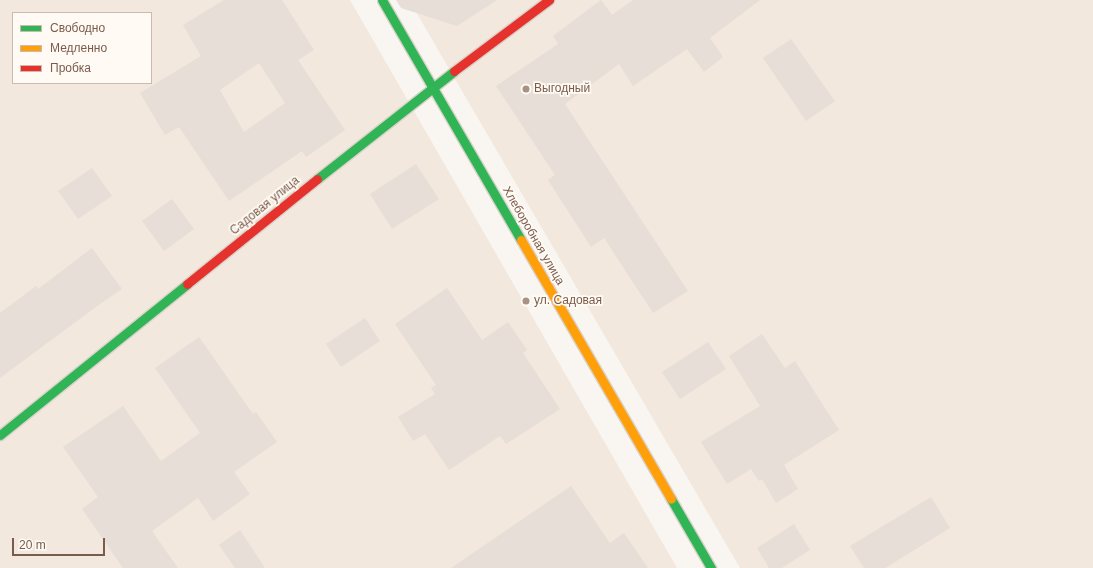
<!DOCTYPE html>
<meta charset="utf-8">
<style>
body{margin:0}
#map{position:relative;width:1093px;height:568px;overflow:hidden;background:#f9f5f0;font-family:Arial,sans-serif}
div>[style]{position:absolute}
[style*='--x']{left:calc(var(--x)*1px);top:calc(var(--y)*1px);width:calc(var(--w)*1px);rotate:calc(var(--a)*1deg)}
.residential>*{inset:0;background:#f2e8de}
.building>*{inset:0;background:#e6ded7}
.roads{filter:drop-shadow(1px 0 #d9d2cb) drop-shadow(-1px 0 #d9d2cb) drop-shadow(0 1px #d9d2cb) drop-shadow(0 -1px #d9d2cb)}
.fast>*{height:9px;margin:-4.5px;padding:0 4.5px;transform-origin:4.5px;border-radius:4.5px;background:#30b455}
.slow>*{height:9px;margin:-4.5px;padding:0 4.5px;transform-origin:4.5px;border-radius:4.5px;background:#ff9f0a}
.jam>*{height:9px;margin:-4.5px;padding:0 4.5px;transform-origin:4.5px;border-radius:4.5px;background:#e5322d}
.dots>*{width:11px;height:11px;translate:-50% -50%;box-sizing:border-box;border:2px solid #fffaf3;border-radius:50%}
span{translate:-50% -50%;white-space:nowrap;text-align:center;line-height:1.15;-webkit-text-stroke:3.5px #fffaf3;paint-order:stroke}
.poi-label{font-size:12px;color:#7a5c4d}
.left{translate:0 -50%;text-align:left}
.street-label{font-size:12px;color:#7a5c4d}
.legend{position:absolute;left:12px;top:12px;width:140px;height:72px;box-sizing:border-box;background:#fffaf3;border:1px solid #cabbb1;margin:0;padding:5px 7px;list-style:none;font-size:12px;color:#7a5c4d}
.legend li{display:flex;align-items:center;gap:8px;height:20px}
.legend b{width:20px;border:1px solid #cabbb1}
.scale{position:absolute;left:12px;top:538px;width:93px;height:18px;box-sizing:border-box;border:2px solid #7a5c4d;border-top:0;padding-left:5px;font-size:12px;line-height:14px;white-space:nowrap;color:#7a5c4d;-webkit-text-stroke:3px #fffaf3;paint-order:stroke}
</style>
<div id="map">
<div class="residential">
<i style="clip-path:polygon(evenodd,0 0,350px 0,677px 568px,0 568px,0 0,13px 13px,151px 13px,151px 83px,13px 83px,13px 13px)"></i>
<i style="clip-path:polygon(409px 0,1093px 0,1093px 568px,740px 568px)"></i>
</div>
<div class="building">
<i style="clip-path:polygon(evenodd,224px 0,282px 0,314px 50px,298px 60px,345px 130px,306px 157px,302px 151px,229px 201px,179px 127px,165px 135px,140px 93px,201px 56px,183px 25px,224px 0,259px 63px,285px 103px,244px 132px,220px 90px,259px 63px)"></i>
<i style="clip-path:polygon(396px 0,497px 0,457px 26px,401px 8px)"></i>
<i style="clip-path:polygon(601px 0,612px 15px,633px 0,760px 0,710px 38px,723px 57px,704px 72px,687px 49px,633px 86px,619px 64px,565px 104px,688px 291px,653px 313px,604px 238px,591px 247px,548px 180px,555px 175px,496px 86px,558px 44px,553px 36px)"></i>
<i style="clip-path:polygon(791px 39px,835px 101px,806px 121px,763px 58px)"></i>
<i style="clip-path:polygon(416px 164px,439px 199px,392px 229px,370px 194px)"></i>
<i style="clip-path:polygon(92px 168px,112px 196px,78px 219px,58px 191px)"></i>
<i style="clip-path:polygon(172px 199px,194px 229px,164px 251px,142px 221px)"></i>
<i style="clip-path:polygon(92px 248px,122px 289px,100px 304px,0 378px,0 313px,36px 286px,38px 289px)"></i>
<i style="clip-path:polygon(447px 288px,482px 340px,508px 322px,527px 350px,523px 353px,560px 409px,506px 444px,500px 436px,449px 470px,425px 434px,413px 441px,398px 417px,435px 394px,431px 388px,436px 385px,395px 324px)"></i>
<i style="clip-path:polygon(365px 318px,380px 341px,341px 367px,326px 344px)"></i>
<i style="clip-path:polygon(762px 334px,785px 368px,795px 361px,839px 430px,784px 465px,798px 489px,776px 503px,762px 479px,759px 481px,751px 469px,727px 484px,701px 442px,760px 406px,729px 356px)"></i>
<i style="clip-path:polygon(199px 337px,253px 414px,256px 412px,277px 442px,234px 472px,250px 494px,213px 521px,198px 498px,152px 531px,178px 568px,123px 568px,82px 509px,98px 497px,63px 447px,123px 406px,161px 461px,200px 433px,155px 368px)"></i>
<i style="clip-path:polygon(708px 342px,726px 369px,680px 399px,662px 372px)"></i>
<i style="clip-path:polygon(571px 486px,610px 543px,624px 533px,648px 568px,451px 568px)"></i>
<i style="clip-path:polygon(931px 497px,950px 528px,885px 568px,864px 568px,850px 546px)"></i>
<i style="clip-path:polygon(794px 524px,810px 550px,782px 568px,769px 568px,757px 548px)"></i>
<i style="clip-path:polygon(240px 530px,265px 568px,235px 568px,219px 545px)"></i>
</div>
<div class="roads">
<div class="fast">
<i style="--x:382;--y:0;--w:277;--a:59.9"></i>
<i style="--x:317;--y:179;--w:174;--a:-38.2"></i>
<i style="--x:0;--y:435;--w:240;--a:-38.9"></i>
<i style="--x:671;--y:499;--w:80;--a:59.9"></i>
</div>
<div class="slow">
<i style="--x:521;--y:240;--w:299;--a:59.9"></i>
</div>
<div class="jam">
<i style="--x:454;--y:71;--w:119;--a:-36.8"></i>
<i style="--x:187;--y:284;--w:167;--a:-38.9"></i>
</div>
</div>
<div class="dots">
<i style="left:526px;top:89px;background:#a69286"></i>
<i style="left:526px;top:301px;background:#a69286"></i>
</div>
<div class="poi-label">
<span class="left" style="left:534px;top:89px">Выгодный</span>
<span class="left" style="left:534px;top:301px">ул. Садовая</span>
</div>
<div class="street-label">
<span style="left:265px;top:206px;rotate:-39deg">Садовая улица</span>
<span style="left:533px;top:236px;rotate:60deg">Хлеборобная улица</span>
</div>
<ul class="legend">
<li><b style="height:5px;background:#30b455"></b>Свободно</li>
<li><b style="height:5px;background:#ff9f0a"></b>Медленно</li>
<li><b style="height:5px;background:#e5322d"></b>Пробка</li>
</ul>
<div class="scale">20 m</div>
</div>
